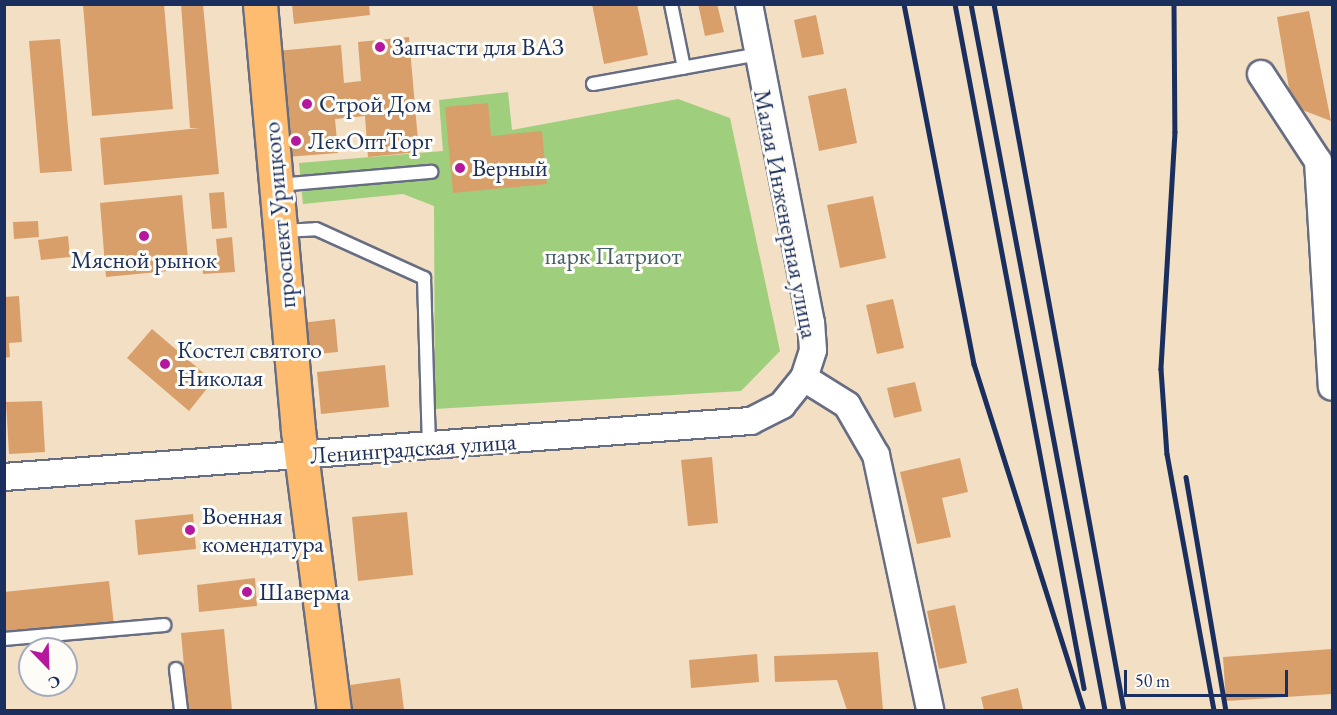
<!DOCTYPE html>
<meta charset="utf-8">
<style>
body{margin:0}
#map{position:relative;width:1337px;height:715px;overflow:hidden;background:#f3dfc4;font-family:"EB Garamond",serif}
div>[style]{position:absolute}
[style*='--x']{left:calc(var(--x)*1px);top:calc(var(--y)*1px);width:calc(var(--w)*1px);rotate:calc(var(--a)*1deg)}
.green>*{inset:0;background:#9fce7d}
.building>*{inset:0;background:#d99f6a}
.roads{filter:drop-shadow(2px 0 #676d82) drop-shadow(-2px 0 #676d82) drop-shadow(0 2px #676d82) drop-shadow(0 -2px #676d82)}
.service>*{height:12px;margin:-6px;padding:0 6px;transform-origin:6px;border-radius:6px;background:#fff}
.minor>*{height:26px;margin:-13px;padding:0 13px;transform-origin:13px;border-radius:13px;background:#fff}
.primary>*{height:33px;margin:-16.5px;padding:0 16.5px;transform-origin:16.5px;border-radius:16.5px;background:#fdbc70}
.rail>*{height:4.5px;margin:-2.25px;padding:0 2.25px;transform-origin:2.25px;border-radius:2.25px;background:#1b2f5e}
.dots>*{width:16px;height:16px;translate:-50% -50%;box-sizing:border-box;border:3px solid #fdfcf7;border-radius:50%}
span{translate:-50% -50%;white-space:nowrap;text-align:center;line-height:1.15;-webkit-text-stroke:6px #fdfcf7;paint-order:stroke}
.poi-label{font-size:24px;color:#1b2f5e}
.left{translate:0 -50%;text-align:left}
.street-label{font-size:24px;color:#1b2f5e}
.park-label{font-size:24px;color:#435f67}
.frame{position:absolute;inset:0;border:6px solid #1b2f5e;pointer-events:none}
.north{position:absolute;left:18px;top:637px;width:60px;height:60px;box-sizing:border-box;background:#fdfcf7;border:2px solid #a3aaba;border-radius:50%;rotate:157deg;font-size:16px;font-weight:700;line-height:24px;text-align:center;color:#1b2f5e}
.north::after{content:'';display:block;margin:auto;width:21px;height:27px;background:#b5179e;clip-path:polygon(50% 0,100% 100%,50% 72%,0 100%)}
.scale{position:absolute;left:1124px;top:670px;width:164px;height:27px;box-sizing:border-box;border:3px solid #1b2f5e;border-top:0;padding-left:8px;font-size:18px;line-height:21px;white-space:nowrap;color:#1b2f5e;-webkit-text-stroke:4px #fdfcf7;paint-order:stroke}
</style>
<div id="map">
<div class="green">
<i style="clip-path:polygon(508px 92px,512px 130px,678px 99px,730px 118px,780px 351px,741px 391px,435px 409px,434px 206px,403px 194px,303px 204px,299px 163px,443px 151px,439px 100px)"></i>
</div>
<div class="building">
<i style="clip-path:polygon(83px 4px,164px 4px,173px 109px,92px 116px)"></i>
<i style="clip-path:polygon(181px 4px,203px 4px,219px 174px,104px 185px,100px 138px,200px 128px,190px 128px)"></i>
<i style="clip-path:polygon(292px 4px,369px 4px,370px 15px,294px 24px)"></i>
<i style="clip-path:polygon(592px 4px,637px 4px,648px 55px,604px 64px)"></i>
<i style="clip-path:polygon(698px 4px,717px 4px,724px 32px,705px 36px)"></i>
<i style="clip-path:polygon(1309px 11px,1331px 121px,1292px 106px,1277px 17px)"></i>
<i style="clip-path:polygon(816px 15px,824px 54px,802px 58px,794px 20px)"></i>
<i style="clip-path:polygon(409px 37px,419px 152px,368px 157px,365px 116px,335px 119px,338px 153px,286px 157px,277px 51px,341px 45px,344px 83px,361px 81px,358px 42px)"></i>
<i style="clip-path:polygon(60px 39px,72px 171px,40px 173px,29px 41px)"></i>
<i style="clip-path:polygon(846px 88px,857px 143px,819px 151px,808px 96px)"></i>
<i style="clip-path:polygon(488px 103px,491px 136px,542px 131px,547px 184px,453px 193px,445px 107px)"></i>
<i style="clip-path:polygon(224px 192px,227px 228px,212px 229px,209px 193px)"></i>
<i style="clip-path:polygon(182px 195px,189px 269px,106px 277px,100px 203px)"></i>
<i style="clip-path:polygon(873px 196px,886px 258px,840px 268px,827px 205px)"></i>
<i style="clip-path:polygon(38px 221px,39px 237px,14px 239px,13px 222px)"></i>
<i style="clip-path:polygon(68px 236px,70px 257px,41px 260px,38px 240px)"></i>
<i style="clip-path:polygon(232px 237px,235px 272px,203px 274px,202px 262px,218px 261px,216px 239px)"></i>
<i style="clip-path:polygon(19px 296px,22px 342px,9px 343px,10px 357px,4px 358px,4px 297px)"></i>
<i style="clip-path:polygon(893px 299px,904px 348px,877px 354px,866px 305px)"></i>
<i style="clip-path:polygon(335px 319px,338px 352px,304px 355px,301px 323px)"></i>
<i style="clip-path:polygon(152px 329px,213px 381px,189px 411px,127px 358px)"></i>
<i style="clip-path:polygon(385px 365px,389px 407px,321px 414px,317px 372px)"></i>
<i style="clip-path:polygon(915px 382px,922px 411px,894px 418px,887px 388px)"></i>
<i style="clip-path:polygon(42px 401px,45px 452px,9px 454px,6px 402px)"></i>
<i style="clip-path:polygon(712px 457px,718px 523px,688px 526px,681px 460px)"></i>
<i style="clip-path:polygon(960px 458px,968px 492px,942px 498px,951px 537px,917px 544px,900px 472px)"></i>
<i style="clip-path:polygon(407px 512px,413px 575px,358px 581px,352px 517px)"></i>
<i style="clip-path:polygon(193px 514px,196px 549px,138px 555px,135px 520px)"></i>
<i style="clip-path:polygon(255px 578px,257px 606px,199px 612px,197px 585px)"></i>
<i style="clip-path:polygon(109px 581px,114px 625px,4px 636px,4px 592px)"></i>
<i style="clip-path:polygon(955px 605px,967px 663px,939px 669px,927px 611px)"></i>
<i style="clip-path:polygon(224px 629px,232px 710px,188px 710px,181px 633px)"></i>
<i style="clip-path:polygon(1332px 649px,1332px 694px,1226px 701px,1223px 657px)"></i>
<i style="clip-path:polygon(878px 652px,883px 710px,847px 710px,837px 680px,775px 682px,774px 656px)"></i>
<i style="clip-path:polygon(757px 654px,759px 682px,691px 688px,689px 660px)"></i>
<i style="clip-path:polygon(400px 678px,404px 710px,353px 710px,350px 685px)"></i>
<i style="clip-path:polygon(1018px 688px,1023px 710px,984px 710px,981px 697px)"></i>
</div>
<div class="roads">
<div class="service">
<i style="--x:671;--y:4;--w:65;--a:78.5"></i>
<i style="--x:593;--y:84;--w:164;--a:-10.2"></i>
<i style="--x:278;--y:185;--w:154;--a:-4.9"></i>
<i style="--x:282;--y:231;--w:34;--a:-3"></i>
<i style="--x:316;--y:229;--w:119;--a:24.4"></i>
<i style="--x:424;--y:278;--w:168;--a:88.3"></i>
<i style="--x:4;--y:639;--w:161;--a:-5"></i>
<i style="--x:176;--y:669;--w:41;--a:83"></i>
</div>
<div class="minor">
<i style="--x:1261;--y:74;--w:104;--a:56.8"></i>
<i style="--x:1318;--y:161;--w:226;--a:86.5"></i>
<i style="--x:804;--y:378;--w:51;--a:32.1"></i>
<i style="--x:847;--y:405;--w:58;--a:59.9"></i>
<i style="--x:876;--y:455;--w:261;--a:78"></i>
<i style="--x:4;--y:477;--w:749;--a:-4.29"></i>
<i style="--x:751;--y:421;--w:35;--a:-27"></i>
<i style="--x:782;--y:405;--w:35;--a:-51"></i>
<i style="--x:804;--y:378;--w:29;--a:-72"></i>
<i style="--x:813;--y:350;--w:27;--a:-94"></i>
<i style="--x:811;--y:323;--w:325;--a:-101"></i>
</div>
<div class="primary">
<i style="--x:260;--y:4;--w:428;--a:84.9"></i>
<i style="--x:298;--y:430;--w:282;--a:82.7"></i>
</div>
</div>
<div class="rail">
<i style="--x:904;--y:4;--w:367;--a:79"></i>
<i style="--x:974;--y:364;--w:363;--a:72.4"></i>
<i style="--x:955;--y:4;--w:696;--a:79.32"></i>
<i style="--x:971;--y:4;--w:719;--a:79.25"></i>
<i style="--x:994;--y:4;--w:718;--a:79.57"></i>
<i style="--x:1174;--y:4;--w:128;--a:89.6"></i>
<i style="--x:1175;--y:132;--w:237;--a:93.4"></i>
<i style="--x:1161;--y:369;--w:85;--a:86"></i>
<i style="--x:1167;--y:454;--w:260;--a:79.6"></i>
<i style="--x:1186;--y:477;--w:236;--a:80.3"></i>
</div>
<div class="dots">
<i style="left:380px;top:47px;background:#b5179e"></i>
<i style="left:307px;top:104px;background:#b5179e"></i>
<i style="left:296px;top:141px;background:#b5179e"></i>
<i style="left:460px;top:168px;background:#b5179e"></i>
<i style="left:144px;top:236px;background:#b5179e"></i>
<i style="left:165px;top:364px;background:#b5179e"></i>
<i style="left:190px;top:530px;background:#b5179e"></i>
<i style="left:247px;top:592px;background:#b5179e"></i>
</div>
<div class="poi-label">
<span class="left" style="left:392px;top:47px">Запчасти для ВАЗ</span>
<span class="left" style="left:319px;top:104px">Строй Дом</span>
<span class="left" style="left:308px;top:141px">ЛекОптТорг</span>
<span class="left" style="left:472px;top:168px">Верный</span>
<span style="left:144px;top:260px">Мясной рынок</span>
<span class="left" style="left:177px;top:364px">Костел святого<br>Николая</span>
<span class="left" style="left:202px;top:530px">Военная<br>комендатура</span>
<span class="left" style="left:259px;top:592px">Шаверма</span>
</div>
<div class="street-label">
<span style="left:786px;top:214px;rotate:79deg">Малая Инженерная улица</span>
<span style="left:279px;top:215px;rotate:-95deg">проспект Урицкого</span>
<span style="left:413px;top:448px;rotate:-4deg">Ленинградская улица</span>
</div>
<div class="park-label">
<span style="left:613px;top:256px">парк Патриот</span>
</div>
<div class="frame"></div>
<div class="north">С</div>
<div class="scale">50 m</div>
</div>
